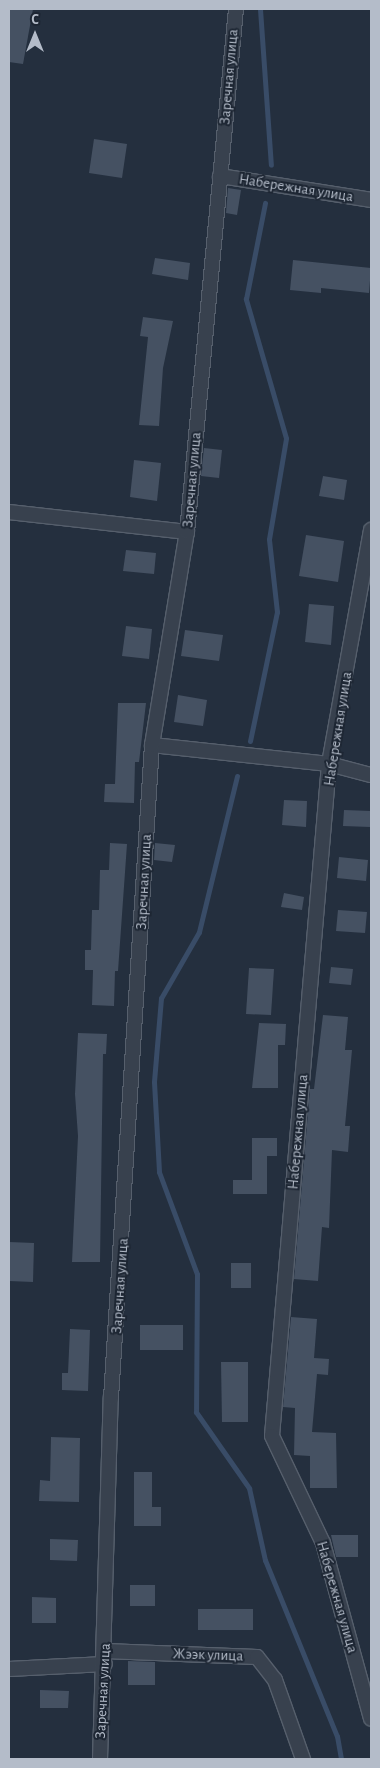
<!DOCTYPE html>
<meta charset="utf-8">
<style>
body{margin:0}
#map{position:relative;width:380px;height:1768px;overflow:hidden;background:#242f3e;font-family:"Alegreya Sans",sans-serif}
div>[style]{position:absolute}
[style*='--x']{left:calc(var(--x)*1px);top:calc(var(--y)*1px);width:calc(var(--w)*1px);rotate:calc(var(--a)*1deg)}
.stream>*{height:5px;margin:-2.5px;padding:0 2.5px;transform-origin:2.5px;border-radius:2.5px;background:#394c67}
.building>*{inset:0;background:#455162}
.roads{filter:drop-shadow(1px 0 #565f6c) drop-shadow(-1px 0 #565f6c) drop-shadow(0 1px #565f6c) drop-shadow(0 -1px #565f6c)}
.street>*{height:14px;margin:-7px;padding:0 7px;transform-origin:7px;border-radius:7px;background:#38414e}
span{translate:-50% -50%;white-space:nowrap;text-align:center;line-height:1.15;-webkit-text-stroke:4px #1d2633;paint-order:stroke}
.street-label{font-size:15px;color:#b4bcc9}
.frame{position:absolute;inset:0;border:10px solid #b4bcc9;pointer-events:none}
.north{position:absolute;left:10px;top:10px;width:50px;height:50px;-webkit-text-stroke:4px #1d2633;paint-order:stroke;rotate:0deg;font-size:14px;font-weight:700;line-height:20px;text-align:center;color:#b4bcc9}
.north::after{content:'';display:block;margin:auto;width:18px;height:22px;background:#b4bcc9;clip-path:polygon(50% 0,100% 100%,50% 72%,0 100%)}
</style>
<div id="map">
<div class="stream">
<i style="--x:260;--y:9;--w:156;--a:86"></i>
<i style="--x:250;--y:741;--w:132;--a:-78.2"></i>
<i style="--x:277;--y:612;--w:73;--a:-96.3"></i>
<i style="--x:269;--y:539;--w:102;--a:-80.4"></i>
<i style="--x:286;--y:438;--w:145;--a:-106.1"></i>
<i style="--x:246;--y:299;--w:98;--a:-78.8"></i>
<i style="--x:237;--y:776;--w:161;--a:103.7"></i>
<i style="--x:199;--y:932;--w:76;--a:119.9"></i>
<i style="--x:161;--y:998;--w:84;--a:94.8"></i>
<i style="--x:154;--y:1082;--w:90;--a:86.8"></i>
<i style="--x:159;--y:1172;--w:109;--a:69.6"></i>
<i style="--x:197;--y:1274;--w:138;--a:90.4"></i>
<i style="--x:196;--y:1412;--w:93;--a:55.1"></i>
<i style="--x:249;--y:1488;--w:74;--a:77.5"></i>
<i style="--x:265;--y:1560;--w:190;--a:67.8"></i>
<i style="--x:337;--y:1736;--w:23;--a:80"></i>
</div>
<div class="building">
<i style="clip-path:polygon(9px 9px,33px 9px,23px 64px,9px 62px)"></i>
<i style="clip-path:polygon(94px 139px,127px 144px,122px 178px,89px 173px)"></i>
<i style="clip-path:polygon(228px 188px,241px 190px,237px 215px,226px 213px)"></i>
<i style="clip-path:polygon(155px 258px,190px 263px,188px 280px,152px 274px)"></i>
<i style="clip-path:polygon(293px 260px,371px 268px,369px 293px,321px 288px,321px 293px,290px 290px)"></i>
<i style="clip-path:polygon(143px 317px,173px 321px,163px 368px,159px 426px,139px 425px,148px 337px,140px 336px)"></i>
<i style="clip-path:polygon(204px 448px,222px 450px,219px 478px,201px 476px)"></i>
<i style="clip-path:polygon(134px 460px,161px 463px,157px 501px,130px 497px)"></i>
<i style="clip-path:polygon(323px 476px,347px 480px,344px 500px,319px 496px)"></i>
<i style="clip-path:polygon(306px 535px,344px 541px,338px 582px,299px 576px)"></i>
<i style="clip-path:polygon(126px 550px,156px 553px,154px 574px,123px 571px)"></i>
<i style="clip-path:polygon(309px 604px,334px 606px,331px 645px,305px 642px)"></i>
<i style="clip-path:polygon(126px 626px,152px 629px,149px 659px,122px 656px)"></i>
<i style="clip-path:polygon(185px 630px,223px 635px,219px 661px,181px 656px)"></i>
<i style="clip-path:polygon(178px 695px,207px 700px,203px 726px,174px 722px)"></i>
<i style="clip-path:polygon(118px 703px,146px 703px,139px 762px,135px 762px,134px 803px,104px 802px,105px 784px,115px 784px)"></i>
<i style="clip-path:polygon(284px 800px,307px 801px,306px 827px,282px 825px)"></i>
<i style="clip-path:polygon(344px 810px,371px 811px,370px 827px,343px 826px)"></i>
<i style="clip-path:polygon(110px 843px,127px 844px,118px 971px,115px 971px,114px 1006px,92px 1005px,93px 970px,85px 970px,85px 950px,91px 950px,92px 910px,99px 910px,100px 870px,109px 870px)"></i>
<i style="clip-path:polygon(155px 843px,175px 845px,172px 862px,154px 860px)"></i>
<i style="clip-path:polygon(339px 857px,368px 860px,366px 881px,337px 878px)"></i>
<i style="clip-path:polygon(284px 893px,304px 897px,302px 910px,281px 907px)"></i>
<i style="clip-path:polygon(338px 910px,367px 912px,365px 933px,336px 931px)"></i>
<i style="clip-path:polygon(331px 967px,353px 969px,351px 985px,329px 983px)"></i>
<i style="clip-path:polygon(249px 968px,274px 969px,271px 1015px,246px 1014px)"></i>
<i style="clip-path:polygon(323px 1015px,348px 1017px,345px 1050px,352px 1050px,345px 1126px,350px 1126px,348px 1152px,332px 1150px,329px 1228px,322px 1227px,318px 1281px,294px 1279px,310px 1089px,314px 1089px)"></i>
<i style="clip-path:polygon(259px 1023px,286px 1024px,285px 1045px,278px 1045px,278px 1088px,252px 1088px)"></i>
<i style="clip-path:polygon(78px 1033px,107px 1034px,106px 1054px,103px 1054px,100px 1262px,72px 1262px,78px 1136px,75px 1094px)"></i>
<i style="clip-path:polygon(252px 1138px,277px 1138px,277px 1156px,267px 1156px,267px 1194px,233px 1194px,233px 1180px,252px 1180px)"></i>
<i style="clip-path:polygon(9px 1242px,34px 1243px,33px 1282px,9px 1281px)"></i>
<i style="clip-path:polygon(231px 1263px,251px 1263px,251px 1288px,231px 1288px)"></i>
<i style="clip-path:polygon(291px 1317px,317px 1319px,314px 1358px,329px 1359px,328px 1375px,317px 1374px,312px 1432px,336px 1433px,337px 1488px,310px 1488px,310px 1456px,294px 1455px,295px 1408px,283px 1407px)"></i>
<i style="clip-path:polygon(140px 1325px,183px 1325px,183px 1350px,140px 1350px)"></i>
<i style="clip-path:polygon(70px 1329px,90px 1330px,88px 1391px,62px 1390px,62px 1373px,68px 1373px)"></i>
<i style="clip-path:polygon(221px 1362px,248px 1362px,248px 1422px,222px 1422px)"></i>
<i style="clip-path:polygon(51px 1437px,80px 1438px,79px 1502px,39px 1501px,40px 1480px,50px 1481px)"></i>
<i style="clip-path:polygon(134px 1472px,152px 1472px,152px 1507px,161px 1507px,161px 1526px,134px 1526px)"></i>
<i style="clip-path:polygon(331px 1535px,358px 1535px,358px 1557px,336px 1557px)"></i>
<i style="clip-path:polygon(50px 1539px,78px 1540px,77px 1561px,50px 1560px)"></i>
<i style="clip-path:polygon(130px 1585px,155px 1585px,155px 1606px,130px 1606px)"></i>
<i style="clip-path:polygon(32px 1597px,56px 1598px,56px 1623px,32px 1623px)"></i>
<i style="clip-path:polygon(198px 1609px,253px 1609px,253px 1630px,198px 1630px)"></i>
<i style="clip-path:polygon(128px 1661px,155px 1662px,155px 1685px,128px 1685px)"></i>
<i style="clip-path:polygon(40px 1690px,69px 1691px,68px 1708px,40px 1708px)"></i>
</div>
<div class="roads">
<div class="street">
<i style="--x:220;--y:176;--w:153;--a:9"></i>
<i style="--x:9;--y:512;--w:179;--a:6.4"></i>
<i style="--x:371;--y:530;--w:238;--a:100.2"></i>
<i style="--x:329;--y:764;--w:674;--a:94.85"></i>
<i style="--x:272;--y:1436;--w:119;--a:64.5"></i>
<i style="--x:323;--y:1543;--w:182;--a:74.7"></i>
<i style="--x:152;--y:745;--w:178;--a:6.1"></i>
<i style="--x:329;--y:764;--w:43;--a:14.7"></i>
<i style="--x:105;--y:1651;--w:152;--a:2.3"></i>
<i style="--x:257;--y:1657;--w:29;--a:52"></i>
<i style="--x:275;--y:1680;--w:84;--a:70.5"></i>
<i style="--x:9;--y:1669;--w:96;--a:-3"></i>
<i style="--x:100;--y:1759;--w:361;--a:-88.3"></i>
<i style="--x:111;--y:1398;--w:654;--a:-86.41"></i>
<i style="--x:152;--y:745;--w:216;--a:-80.7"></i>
<i style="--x:187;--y:532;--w:525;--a:-84.65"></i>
</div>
</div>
<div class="street-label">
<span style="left:229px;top:77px;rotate:-85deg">Заречная улица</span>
<span style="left:296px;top:188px;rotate:9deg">Набережная улица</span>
<span style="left:192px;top:480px;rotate:-85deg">Заречная улица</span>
<span style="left:338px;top:729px;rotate:-81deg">Набережная улица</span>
<span style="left:144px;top:882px;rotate:-87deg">Заречная улица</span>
<span style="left:298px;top:1132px;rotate:-85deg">Набережная улица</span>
<span style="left:120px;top:1286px;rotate:-86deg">Заречная улица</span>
<span style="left:337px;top:1597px;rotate:74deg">Набережная улица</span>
<span style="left:208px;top:1655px;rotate:2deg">Жээк улица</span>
<span style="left:103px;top:1691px;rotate:-87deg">Заречная улица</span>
</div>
<div class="frame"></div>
<div class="north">С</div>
</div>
